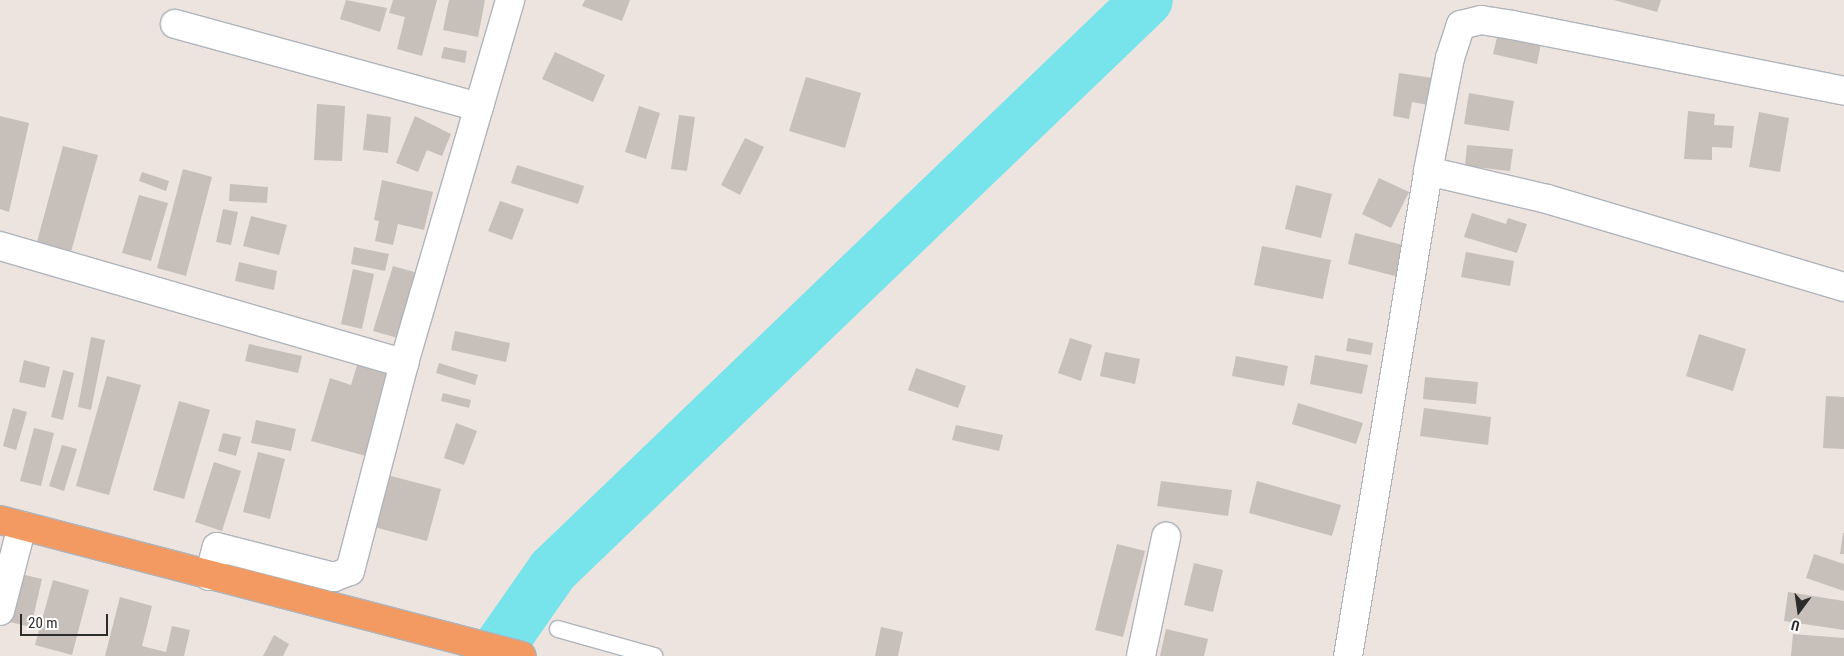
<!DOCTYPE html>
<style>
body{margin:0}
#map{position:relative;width:1844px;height:656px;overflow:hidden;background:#ede4df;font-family:"Roboto Condensed",sans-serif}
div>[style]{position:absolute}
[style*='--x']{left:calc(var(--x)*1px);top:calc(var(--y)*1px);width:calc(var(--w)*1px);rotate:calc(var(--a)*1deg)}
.river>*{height:52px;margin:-26px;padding:0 26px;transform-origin:26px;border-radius:26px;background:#77e3ea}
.building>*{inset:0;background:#c6bfba}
.roads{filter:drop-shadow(1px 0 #afb4bc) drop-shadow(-1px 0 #afb4bc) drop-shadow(0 1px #afb4bc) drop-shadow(0 -1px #afb4bc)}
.service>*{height:16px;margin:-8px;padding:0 8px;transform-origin:8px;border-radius:8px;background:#fff}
.minor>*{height:28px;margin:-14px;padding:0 14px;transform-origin:14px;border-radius:14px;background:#fff}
.trunk>*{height:28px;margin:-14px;padding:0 14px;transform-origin:14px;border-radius:14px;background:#f29a62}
span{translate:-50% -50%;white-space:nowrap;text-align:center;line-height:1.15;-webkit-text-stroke:4px #fff;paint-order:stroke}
.north{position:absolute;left:1774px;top:586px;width:50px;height:50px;-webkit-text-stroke:4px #fff;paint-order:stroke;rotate:194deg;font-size:14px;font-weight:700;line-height:20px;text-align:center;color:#2c2c2c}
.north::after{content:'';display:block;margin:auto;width:18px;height:22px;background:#2c2c2c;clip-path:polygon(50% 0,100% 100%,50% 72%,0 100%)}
.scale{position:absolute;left:20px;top:614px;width:88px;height:22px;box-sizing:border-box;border:2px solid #2c2c2c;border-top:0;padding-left:6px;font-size:15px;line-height:18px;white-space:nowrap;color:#2c2c2c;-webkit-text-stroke:4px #fff;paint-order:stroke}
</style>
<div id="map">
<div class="river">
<i style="--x:493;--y:656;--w:105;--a:-55.1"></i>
<i style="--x:553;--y:570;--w:823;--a:-43.82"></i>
</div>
<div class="building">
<i style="clip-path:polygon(346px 0,387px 8px,380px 32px,340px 19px)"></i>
<i style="clip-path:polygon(393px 0,437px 0,422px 56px,397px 49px,405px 17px,389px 13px)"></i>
<i style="clip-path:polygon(449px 0,485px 0,478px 37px,443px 30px)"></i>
<i style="clip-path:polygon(585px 0,630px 0,622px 21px,582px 6px)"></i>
<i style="clip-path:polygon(1614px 0,1661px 0,1657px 12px)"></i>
<i style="clip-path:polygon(1499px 29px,1542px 38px,1537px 64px,1493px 54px)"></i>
<i style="clip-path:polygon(444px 47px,467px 51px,465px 63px,441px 58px)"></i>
<i style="clip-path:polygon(555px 52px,605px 75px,593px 102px,542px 79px)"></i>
<i style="clip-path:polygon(1399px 73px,1433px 78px,1429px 105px,1412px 102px,1409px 119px,1393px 116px)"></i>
<i style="clip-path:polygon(806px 77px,861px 93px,845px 148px,789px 131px)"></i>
<i style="clip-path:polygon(1469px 93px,1514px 101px,1509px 131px,1464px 124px)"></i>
<i style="clip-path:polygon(317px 104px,345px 106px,342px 161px,314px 160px)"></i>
<i style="clip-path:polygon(639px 106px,660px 113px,646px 159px,625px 152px)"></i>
<i style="clip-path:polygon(1688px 111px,1715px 114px,1714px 125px,1734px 126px,1732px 148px,1712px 147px,1712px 160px,1684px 159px)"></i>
<i style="clip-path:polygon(1759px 112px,1789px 118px,1780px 172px,1749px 167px)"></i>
<i style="clip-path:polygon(367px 114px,391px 117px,388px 153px,363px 150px)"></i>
<i style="clip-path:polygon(679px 115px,695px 117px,687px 171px,671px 169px)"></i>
<i style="clip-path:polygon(0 116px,29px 123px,9px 212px,0 209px)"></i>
<i style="clip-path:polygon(415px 116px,451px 134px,442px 156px,427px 150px,418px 172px,396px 163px)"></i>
<i style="clip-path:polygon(745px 138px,764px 147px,740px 195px,721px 185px)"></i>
<i style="clip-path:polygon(1467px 145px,1513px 149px,1510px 171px,1465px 166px)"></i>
<i style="clip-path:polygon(63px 146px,98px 155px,69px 259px,35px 249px)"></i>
<i style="clip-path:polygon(517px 165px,584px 186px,578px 204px,511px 183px)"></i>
<i style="clip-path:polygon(183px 169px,212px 177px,186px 276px,157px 268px)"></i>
<i style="clip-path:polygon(142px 172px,169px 181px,166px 191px,139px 181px)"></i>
<i style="clip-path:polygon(1379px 178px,1409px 192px,1391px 228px,1362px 214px)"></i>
<i style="clip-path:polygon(382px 180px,433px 192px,424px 230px,398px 224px,393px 245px,375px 241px,379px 221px,374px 220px)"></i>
<i style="clip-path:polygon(230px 184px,268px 187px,267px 203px,229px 201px)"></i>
<i style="clip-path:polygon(1296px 185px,1332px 194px,1321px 238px,1285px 229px)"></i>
<i style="clip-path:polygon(139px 195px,168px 203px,151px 261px,122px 253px)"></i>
<i style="clip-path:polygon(500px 201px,524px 209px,512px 240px,488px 231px)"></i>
<i style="clip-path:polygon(223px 209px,238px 212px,231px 245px,216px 242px)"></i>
<i style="clip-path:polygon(1472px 213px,1506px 224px,1508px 218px,1527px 224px,1517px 253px,1464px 237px)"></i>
<i style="clip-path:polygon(251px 216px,287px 225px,279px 255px,243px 246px)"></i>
<i style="clip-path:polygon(1355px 233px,1407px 246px,1399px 277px,1348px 264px)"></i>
<i style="clip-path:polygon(1262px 246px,1331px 260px,1323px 299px,1254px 285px)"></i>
<i style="clip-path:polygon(354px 247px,389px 254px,385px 271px,351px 264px)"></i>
<i style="clip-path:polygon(1466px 252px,1514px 261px,1510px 286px,1461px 277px)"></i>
<i style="clip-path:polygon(239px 262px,277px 271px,274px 290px,235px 281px)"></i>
<i style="clip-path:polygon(393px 266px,418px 273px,398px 338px,373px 331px)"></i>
<i style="clip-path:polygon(353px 269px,374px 274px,362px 329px,341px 324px)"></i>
<i style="clip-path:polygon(455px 331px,510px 343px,506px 362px,451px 350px)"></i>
<i style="clip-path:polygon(1699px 334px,1746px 349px,1733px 391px,1686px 376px)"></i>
<i style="clip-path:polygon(91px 337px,105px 340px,91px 410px,78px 407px)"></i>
<i style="clip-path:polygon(1070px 338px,1092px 345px,1081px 381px,1058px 373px)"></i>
<i style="clip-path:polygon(1348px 338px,1373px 343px,1371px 355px,1346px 351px)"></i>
<i style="clip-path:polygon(249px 344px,302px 356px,298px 373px,245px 361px)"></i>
<i style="clip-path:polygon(1105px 352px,1140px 359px,1135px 384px,1100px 376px)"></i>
<i style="clip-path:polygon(1315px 355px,1368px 365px,1362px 394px,1310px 384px)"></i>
<i style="clip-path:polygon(1236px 356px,1288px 366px,1284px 386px,1232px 376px)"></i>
<i style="clip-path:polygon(24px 360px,50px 367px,45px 388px,19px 382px)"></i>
<i style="clip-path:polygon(358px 362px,390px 372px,366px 456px,311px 441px,330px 378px,351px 385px)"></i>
<i style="clip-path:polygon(439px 363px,478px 375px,475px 385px,436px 373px)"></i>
<i style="clip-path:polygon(916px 368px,966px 386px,958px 408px,908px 390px)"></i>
<i style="clip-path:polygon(63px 370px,74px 373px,63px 420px,51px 417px)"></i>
<i style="clip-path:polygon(107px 376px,141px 385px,109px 495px,76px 486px)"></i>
<i style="clip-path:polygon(1425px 377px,1478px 382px,1476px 404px,1423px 399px)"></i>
<i style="clip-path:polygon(443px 393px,471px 400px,469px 408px,441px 401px)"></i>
<i style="clip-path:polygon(1826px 396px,1844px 397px,1844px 449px,1823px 448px)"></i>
<i style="clip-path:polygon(179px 401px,210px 410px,184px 499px,153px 490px)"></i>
<i style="clip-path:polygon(1298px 403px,1363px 423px,1356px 444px,1292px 424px)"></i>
<i style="clip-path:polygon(13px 408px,27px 412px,16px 450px,3px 446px)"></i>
<i style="clip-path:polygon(1424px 408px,1491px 417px,1488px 445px,1420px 436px)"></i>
<i style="clip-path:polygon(256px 420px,296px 429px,291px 451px,251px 443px)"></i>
<i style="clip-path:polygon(456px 423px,477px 431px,464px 465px,444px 458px)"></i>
<i style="clip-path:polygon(956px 425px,1003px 435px,999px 451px,952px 440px)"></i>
<i style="clip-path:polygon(34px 428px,54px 433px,41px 486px,20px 481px)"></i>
<i style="clip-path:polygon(223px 433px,241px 437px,236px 456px,218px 451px)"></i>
<i style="clip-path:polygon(62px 445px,77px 449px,64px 491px,49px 486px)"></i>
<i style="clip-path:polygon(258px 452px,285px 459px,270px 519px,243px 512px)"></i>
<i style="clip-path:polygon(214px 462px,241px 471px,222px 531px,195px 522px)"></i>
<i style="clip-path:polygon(387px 475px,441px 489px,427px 541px,374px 527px)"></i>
<i style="clip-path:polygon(1161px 481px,1232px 490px,1228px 516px,1157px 506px)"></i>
<i style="clip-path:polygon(1257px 481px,1341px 505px,1332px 536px,1249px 513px)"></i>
<i style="clip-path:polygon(1843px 533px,1844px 533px,1844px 554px,1840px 554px)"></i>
<i style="clip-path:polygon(1117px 544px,1145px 551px,1123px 637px,1095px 630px)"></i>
<i style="clip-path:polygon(1814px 554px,1844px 564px,1844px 591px,1806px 578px)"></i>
<i style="clip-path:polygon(1194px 563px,1223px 570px,1213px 612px,1184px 605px)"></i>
<i style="clip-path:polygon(21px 574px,42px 579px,31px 627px,10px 622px)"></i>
<i style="clip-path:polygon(53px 580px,89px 590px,72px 655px,35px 645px)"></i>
<i style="clip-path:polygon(1788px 592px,1844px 601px,1844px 630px,1784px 621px)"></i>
<i style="clip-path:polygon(120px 597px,152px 606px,142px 646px,166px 652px,172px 626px,190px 630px,184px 656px,105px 656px)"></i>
<i style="clip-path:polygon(881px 627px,903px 632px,898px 656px,875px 656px)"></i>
<i style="clip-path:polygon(1166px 629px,1208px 639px,1204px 656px,1160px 656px)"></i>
<i style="clip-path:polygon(1793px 634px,1844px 638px,1844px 656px,1791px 656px)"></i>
<i style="clip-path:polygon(274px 635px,289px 644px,283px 656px,263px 656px)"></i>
</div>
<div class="roads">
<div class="service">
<i style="--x:558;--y:629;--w:100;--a:15.7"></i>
</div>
<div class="minor">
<i style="--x:175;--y:24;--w:315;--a:15.3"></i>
<i style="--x:1428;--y:171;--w:122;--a:13.2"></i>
<i style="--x:1547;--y:199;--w:310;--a:16.5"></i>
<i style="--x:0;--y:246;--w:421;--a:16.2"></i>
<i style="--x:209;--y:576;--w:30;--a:-75"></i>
<i style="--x:217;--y:547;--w:121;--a:14.4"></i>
<i style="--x:334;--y:577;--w:17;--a:-21"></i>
<i style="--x:350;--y:571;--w:215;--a:-75.4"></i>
<i style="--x:404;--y:363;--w:378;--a:-73.7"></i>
<i style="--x:0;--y:611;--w:88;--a:-75.5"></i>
<i style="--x:1141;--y:656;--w:122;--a:-78.1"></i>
<i style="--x:1348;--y:656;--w:492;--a:-80.6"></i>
<i style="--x:1428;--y:171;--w:115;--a:-79"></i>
<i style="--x:1450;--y:58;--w:35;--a:-72"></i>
<i style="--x:1461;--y:25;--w:21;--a:-14"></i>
<i style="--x:1481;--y:20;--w:31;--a:9"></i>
<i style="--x:1512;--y:25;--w:338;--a:11.2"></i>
</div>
<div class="trunk">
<i style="--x:0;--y:520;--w:539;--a:14.6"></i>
</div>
</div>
<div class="north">U</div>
<div class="scale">20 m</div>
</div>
